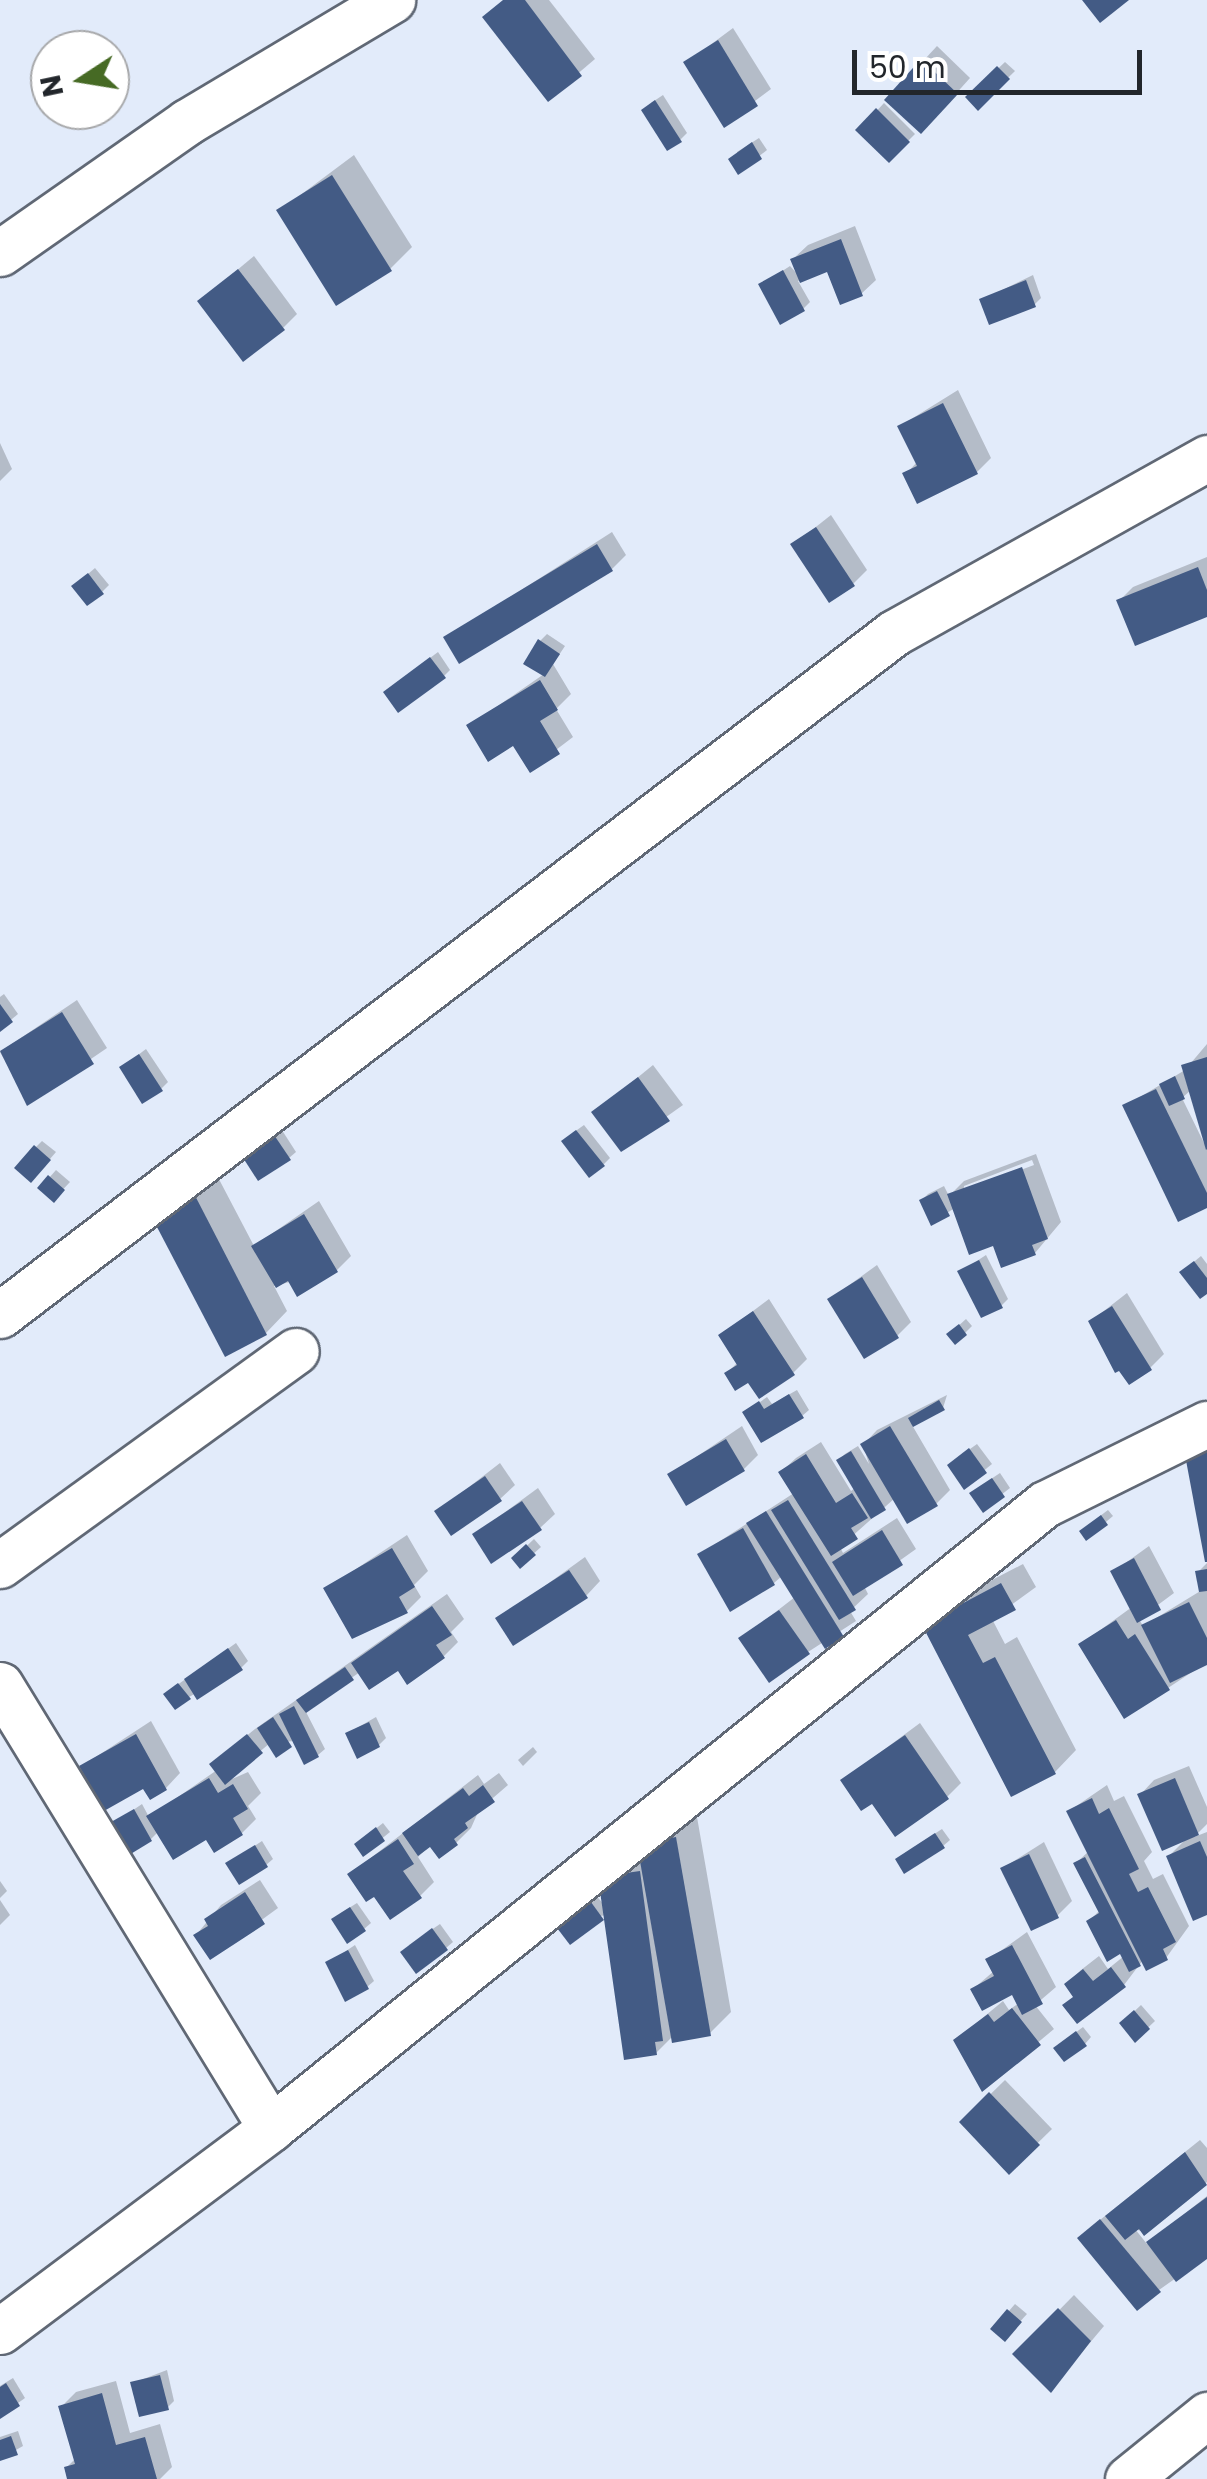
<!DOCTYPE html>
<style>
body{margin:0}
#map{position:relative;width:1207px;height:2479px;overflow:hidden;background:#e2ebfa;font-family:Poppins,sans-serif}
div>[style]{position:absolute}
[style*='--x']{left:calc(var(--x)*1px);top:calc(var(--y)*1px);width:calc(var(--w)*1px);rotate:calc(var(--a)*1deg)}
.shadow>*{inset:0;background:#0003}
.building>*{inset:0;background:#435b85}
.roads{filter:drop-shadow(2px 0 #606875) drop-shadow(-2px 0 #606875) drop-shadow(0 2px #606875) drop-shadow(0 -2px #606875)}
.street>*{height:45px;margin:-22.5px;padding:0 22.5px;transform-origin:22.5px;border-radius:22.5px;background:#fff}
span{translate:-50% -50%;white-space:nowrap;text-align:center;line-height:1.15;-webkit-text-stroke:10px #fff;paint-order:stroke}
.north{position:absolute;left:30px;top:30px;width:100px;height:100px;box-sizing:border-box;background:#fff;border:2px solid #a7a8aa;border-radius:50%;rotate:258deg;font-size:28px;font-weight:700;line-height:40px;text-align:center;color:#22262b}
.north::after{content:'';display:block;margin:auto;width:35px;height:45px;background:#466a24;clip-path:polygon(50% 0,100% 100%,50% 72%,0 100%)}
.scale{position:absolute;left:852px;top:50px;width:290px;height:45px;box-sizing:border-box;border:5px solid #22262b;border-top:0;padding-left:12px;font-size:30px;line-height:35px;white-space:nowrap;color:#22262b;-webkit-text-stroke:8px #fff;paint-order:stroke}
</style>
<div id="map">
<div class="shadow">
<i style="clip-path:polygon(503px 0,549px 0,595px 59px,548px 99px)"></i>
<i style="clip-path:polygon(733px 28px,771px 89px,724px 124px,686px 63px)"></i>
<i style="clip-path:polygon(937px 46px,970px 78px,935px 117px,887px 100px)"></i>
<i style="clip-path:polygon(1005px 62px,1015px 71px,978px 107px,968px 97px)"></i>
<i style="clip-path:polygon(663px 95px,687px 133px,680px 140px,651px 103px)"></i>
<i style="clip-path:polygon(884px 103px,915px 134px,889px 160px,859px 130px)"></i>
<i style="clip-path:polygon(759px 138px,767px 150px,739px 172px,737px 152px)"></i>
<i style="clip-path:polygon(354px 155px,412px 247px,390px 269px,279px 211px)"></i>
<i style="clip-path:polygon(855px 226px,876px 280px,861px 294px,828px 269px,798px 281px,810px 302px,803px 309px,761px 285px,790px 266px,801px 278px,793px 259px,808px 245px)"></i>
<i style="clip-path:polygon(254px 256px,297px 314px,283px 328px,200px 301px)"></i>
<i style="clip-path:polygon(1033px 275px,1041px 298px,1035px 304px,982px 300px)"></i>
<i style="clip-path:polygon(958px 390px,991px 458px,977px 472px,906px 474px,917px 462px,900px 426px)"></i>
<i style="clip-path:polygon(0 443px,12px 469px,0 481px)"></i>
<i style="clip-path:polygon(831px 515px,867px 570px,853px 584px,793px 545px)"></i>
<i style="clip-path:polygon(612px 532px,626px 555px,612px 569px,446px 638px)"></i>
<i style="clip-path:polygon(1207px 557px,1207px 614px,1119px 601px,1133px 587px)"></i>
<i style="clip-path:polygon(95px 568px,109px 585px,102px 592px,81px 580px)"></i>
<i style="clip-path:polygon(547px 634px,565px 646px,553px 664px,571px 694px,556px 709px,573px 737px,531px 769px,514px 742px,469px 726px,544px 674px,540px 641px)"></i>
<i style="clip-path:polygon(438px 652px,450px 670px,444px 676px,393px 686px)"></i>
<i style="clip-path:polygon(4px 994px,18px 1014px,0 1029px,0 997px)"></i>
<i style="clip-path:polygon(77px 1000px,107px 1048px,28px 1102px,0 1052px)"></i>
<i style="clip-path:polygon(evenodd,1207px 1044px,1207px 1205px,1125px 1106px,1185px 1070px,1207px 1044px,1191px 1090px,1206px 1142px,1204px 1143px,1182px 1098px,1191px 1090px)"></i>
<i style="clip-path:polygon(146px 1049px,168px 1082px,161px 1089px,122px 1067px)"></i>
<i style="clip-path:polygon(653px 1065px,683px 1105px,621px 1149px,594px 1113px)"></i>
<i style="clip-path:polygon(278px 1124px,296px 1152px,289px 1158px,241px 1150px)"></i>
<i style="clip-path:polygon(584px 1125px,610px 1158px,603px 1165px,570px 1135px)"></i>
<i style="clip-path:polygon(42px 1141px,56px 1152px,38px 1173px,36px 1147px)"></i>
<i style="clip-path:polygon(evenodd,1036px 1154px,1061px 1222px,1035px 1253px,994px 1243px,955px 1208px,932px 1222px,922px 1200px,928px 1194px,944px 1186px,949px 1196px,964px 1181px,1036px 1154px,1032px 1160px,1034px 1165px,964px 1191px,964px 1186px,1032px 1160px)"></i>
<i style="clip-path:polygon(211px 1164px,254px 1246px,319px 1201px,351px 1256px,337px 1270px,274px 1286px,287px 1311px,266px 1333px,149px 1206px)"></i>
<i style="clip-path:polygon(56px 1170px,70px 1182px,54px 1199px,41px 1187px)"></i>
<i style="clip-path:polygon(986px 1255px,1008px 1299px,1001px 1306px,960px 1272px)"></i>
<i style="clip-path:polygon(1201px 1256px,1207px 1264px,1207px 1291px,1189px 1266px)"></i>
<i style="clip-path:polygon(877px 1265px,911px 1322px,897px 1336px,830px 1299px)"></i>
<i style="clip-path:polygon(1127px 1293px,1164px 1354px,1150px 1368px,1091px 1321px)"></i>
<i style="clip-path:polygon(769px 1299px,807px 1359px,793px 1373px,749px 1380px,727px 1373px,738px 1362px,721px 1335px)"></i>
<i style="clip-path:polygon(966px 1319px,972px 1326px,965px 1333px,956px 1328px)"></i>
<i style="clip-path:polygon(797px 1390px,809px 1410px,802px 1416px,746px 1412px,767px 1397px,772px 1404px)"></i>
<i style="clip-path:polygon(947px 1395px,943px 1408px,912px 1425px,950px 1490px,936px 1504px,895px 1498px,840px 1547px,843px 1553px,897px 1518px,916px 1549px,864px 1586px,868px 1594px,850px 1611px,856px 1621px,808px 1652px,742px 1638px,795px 1597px,782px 1576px,774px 1583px,700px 1554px,794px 1493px,781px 1472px,796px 1458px,821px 1442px,851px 1491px,855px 1488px,839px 1460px,845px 1454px,858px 1446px,869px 1464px,863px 1445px,877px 1430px)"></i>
<i style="clip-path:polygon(742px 1426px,758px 1455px,744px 1469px,671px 1474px)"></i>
<i style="clip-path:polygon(977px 1444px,992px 1464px,965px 1486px,956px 1459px)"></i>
<i style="clip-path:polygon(500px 1463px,515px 1485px,500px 1499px,438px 1511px)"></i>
<i style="clip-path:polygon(1000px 1473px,1010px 1488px,983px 1509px,979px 1487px)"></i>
<i style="clip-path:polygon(538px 1488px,555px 1514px,540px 1528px,475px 1534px)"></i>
<i style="clip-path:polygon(1108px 1510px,1113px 1516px,1087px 1538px,1088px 1525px)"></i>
<i style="clip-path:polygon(407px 1535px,428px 1571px,414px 1585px,421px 1597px,407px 1611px,326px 1589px)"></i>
<i style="clip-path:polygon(534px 1539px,541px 1547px,521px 1565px,514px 1558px)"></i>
<i style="clip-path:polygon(1149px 1546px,1174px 1593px,1139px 1619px,1143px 1626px,1202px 1590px,1198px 1572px,1207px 1563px,1207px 1662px,1168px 1688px,1081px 1644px,1132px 1607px,1113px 1572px)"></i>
<i style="clip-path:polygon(585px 1557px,600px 1581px,586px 1596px,499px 1619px)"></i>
<i style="clip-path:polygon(1023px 1564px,1036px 1587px,992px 1619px,1005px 1644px,1017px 1637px,1076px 1750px,1055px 1772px,1012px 1794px,925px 1625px,946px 1604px)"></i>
<i style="clip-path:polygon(447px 1594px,464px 1619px,451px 1632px,458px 1642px,444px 1656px,360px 1672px,305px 1710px,325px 1749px,318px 1755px,295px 1741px,270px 1743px,223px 1783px,248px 1772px,261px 1793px,248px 1806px,256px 1819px,242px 1833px,159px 1831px,151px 1839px,114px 1823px,142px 1804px,149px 1817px,217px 1770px,219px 1758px,255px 1729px)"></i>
<i style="clip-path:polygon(236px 1643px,248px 1661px,241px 1668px,189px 1697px,173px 1688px)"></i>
<i style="clip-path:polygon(376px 1717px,386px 1738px,379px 1745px,348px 1733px)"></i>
<i style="clip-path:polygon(151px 1721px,180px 1773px,166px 1788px,82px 1766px)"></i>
<i style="clip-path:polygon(920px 1723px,961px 1783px,947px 1797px,872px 1800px,843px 1780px)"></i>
<i style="clip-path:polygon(533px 1747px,537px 1752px,523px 1766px,518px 1760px)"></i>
<i style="clip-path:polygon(1189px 1766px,1207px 1807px,1207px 1824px,1194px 1837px,1207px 1832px,1207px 1912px,1169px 1856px,1187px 1838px,1140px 1795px,1154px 1780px)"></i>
<i style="clip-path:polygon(499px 1773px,508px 1785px,479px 1810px,471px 1828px,456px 1843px,431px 1844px,418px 1857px,434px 1882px,420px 1896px,375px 1893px,350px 1874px,478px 1775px,484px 1784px)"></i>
<i style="clip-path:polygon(1107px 1785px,1114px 1801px,1124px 1796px,1152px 1852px,1144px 1861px,1153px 1879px,1163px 1874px,1189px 1926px,1166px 1958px,1143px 1960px,1124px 1985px,1075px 1996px,1067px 1984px,1081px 1970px,1099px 1956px,1108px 1969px,1124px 1956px,1089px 1921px,1100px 1910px,1076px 1863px,1089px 1851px,1069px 1811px)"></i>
<i style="clip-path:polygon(697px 1817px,731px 2012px,709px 2034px,673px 2036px,656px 2053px,606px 1915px,558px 1924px,595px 1894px,605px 1906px,601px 1878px,661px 1824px)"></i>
<i style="clip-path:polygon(383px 1823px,390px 1832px,364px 1853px,364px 1838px)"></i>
<i style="clip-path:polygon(942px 1829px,950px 1840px,943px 1846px,905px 1853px)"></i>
<i style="clip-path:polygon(262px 1841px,273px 1859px,266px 1865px,229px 1863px)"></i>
<i style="clip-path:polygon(1044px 1842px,1072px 1901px,1057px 1916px,1003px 1868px)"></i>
<i style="clip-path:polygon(260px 1880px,278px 1908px,211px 1957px,196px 1935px,221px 1905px)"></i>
<i style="clip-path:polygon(0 1881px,7px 1891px,0 1898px)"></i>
<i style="clip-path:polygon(0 1900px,10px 1915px,0 1925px)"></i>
<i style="clip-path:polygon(357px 1903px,371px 1923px,364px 1929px,341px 1913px)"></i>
<i style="clip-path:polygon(440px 1924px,453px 1942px,446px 1948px,409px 1945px)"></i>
<i style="clip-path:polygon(1027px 1932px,1056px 1987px,1035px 2005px,1054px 2029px,982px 2089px,956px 2040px,1003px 2001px,1009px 2010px,1019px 2003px,1013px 1992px,973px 1989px,994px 1971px,988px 1960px)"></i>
<i style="clip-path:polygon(355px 1945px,374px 1981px,367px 1987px,328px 1963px)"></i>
<i style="clip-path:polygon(1141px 2005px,1155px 2021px,1136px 2039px,1122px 2023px)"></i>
<i style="clip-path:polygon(1083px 2027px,1091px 2037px,1085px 2044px,1063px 2042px)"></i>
<i style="clip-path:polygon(1005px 2080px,1052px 2129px,1009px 2171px,962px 2122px)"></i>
<i style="clip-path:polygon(1200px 2140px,1207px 2148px,1207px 2182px,1144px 2232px,1135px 2229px,1147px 2244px,1207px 2196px,1207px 2256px,1159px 2290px,1095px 2224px)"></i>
<i style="clip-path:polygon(1074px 2295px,1104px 2326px,1051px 2389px,1016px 2354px)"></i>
<i style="clip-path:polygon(1015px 2304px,1027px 2314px,1005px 2338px,994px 2328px)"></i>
<i style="clip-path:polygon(167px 2370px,174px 2401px,168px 2407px,133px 2383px)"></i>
<i style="clip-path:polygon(13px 2378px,25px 2398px,0 2416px,0 2386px)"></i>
<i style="clip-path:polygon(116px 2381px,130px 2433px,160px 2424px,172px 2467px,160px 2479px,70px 2479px,66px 2468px,76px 2458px,61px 2407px,76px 2392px)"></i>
<i style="clip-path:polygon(18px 2431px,23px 2446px,0 2459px,0 2437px)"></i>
</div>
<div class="building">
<i style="clip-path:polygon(503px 0,525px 0,582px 76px,548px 102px,482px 17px)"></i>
<i style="clip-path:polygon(1082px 0,1129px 0,1100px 23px)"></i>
<i style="clip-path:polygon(718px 40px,758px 106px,724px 128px,683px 62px)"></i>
<i style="clip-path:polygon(921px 59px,958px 94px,921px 134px,884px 100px)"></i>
<i style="clip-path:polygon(997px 66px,1010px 79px,978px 111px,965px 97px)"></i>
<i style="clip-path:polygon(655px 100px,682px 142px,667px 151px,641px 110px)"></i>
<i style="clip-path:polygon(876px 108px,910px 142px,889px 163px,855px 130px)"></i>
<i style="clip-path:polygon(752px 142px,762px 159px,738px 175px,728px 159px)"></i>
<i style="clip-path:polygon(332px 175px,392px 271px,336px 306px,276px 210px)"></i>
<i style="clip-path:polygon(841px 239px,863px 296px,840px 305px,827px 272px,800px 283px,790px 259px)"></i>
<i style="clip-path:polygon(238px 269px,285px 330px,243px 362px,197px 301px)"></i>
<i style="clip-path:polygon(783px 270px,805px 311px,780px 325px,758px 284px)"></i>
<i style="clip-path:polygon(1026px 280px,1036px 307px,989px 325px,979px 299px)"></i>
<i style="clip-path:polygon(943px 403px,978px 474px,917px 504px,902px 473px,917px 466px,897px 426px)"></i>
<i style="clip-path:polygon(816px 527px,855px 586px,829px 603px,790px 544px)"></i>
<i style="clip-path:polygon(597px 544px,613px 571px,459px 664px,443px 637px)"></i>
<i style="clip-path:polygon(1198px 567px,1207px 590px,1207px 617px,1135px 646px,1116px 600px)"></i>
<i style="clip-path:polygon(88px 573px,104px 594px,87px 606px,71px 586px)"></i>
<i style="clip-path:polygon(538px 639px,560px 654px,545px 677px,523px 664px)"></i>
<i style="clip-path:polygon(430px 657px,446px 678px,398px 713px,383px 692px)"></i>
<i style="clip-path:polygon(540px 680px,558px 710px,540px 721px,560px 754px,530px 773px,513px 746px,488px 762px,466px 725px)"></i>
<i style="clip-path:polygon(0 1004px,13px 1022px,0 1032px)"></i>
<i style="clip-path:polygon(62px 1012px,94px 1064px,27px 1106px,0 1051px)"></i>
<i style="clip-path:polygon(139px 1054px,163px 1091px,142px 1104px,119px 1067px)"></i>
<i style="clip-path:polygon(1207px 1057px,1207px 1149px,1206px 1150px,1181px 1065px)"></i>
<i style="clip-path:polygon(1175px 1076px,1185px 1099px,1169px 1106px,1159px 1084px)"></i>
<i style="clip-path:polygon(638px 1077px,670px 1121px,621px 1152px,591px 1112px)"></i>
<i style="clip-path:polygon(1156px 1089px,1207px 1193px,1207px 1208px,1178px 1222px,1122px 1105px)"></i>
<i style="clip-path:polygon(270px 1129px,291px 1160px,258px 1181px,238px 1150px)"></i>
<i style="clip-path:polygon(576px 1130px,605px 1166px,589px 1178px,561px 1141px)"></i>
<i style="clip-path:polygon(34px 1145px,51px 1160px,31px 1183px,14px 1168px)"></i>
<i style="clip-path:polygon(1022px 1167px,1048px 1239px,1032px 1245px,1036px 1255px,1001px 1268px,993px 1246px,969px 1255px,947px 1194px)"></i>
<i style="clip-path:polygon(48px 1175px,65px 1190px,54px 1203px,37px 1188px)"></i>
<i style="clip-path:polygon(189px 1184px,267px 1335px,225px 1357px,146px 1206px)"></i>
<i style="clip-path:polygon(937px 1191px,950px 1216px,931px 1226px,919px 1200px)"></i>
<i style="clip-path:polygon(304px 1214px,338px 1272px,297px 1297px,288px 1281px,276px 1288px,251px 1246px)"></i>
<i style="clip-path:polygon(979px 1260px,1003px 1308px,981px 1318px,957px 1271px)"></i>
<i style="clip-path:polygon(1194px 1261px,1207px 1278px,1207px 1294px,1200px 1299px,1179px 1272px)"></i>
<i style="clip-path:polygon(862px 1277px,899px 1338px,864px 1359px,827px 1299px)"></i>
<i style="clip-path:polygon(1112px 1306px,1152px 1370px,1129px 1385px,1119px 1371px,1115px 1373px,1088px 1321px)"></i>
<i style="clip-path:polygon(753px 1311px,795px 1375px,759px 1399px,748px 1383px,735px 1391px,724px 1373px,737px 1365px,718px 1335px)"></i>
<i style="clip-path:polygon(959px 1324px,967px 1335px,955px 1345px,946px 1334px)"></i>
<i style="clip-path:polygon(789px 1394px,804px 1418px,761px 1443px,742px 1412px,759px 1401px,764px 1409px)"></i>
<i style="clip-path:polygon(939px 1400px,945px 1410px,913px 1427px,908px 1418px)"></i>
<i style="clip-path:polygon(890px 1426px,938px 1506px,907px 1524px,860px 1444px)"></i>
<i style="clip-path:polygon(726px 1439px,745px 1471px,686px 1506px,667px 1474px)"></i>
<i style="clip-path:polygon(969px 1448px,987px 1473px,964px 1490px,947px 1465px)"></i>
<i style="clip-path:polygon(851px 1451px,886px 1510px,871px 1519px,836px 1460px)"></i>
<i style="clip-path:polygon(1207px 1451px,1207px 1562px,1205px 1562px,1185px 1455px)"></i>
<i style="clip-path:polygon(806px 1454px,836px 1503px,852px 1493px,868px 1518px,851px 1528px,858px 1539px,831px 1556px,778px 1472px)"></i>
<i style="clip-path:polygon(485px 1476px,502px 1501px,451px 1536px,434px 1511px)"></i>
<i style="clip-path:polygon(992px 1478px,1005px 1497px,983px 1513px,969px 1493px)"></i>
<i style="clip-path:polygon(788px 1500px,856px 1610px,839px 1620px,771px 1510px)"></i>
<i style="clip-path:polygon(522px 1501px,542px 1530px,491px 1564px,472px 1534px)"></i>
<i style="clip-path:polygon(766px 1511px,844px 1637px,825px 1649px,746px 1523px)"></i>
<i style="clip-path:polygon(1101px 1515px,1108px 1525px,1086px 1541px,1079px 1531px)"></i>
<i style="clip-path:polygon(743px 1528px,775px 1585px,730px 1612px,697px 1554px)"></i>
<i style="clip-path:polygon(882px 1530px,903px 1565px,853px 1596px,832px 1562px)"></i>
<i style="clip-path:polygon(526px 1544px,536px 1555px,520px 1569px,511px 1558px)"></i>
<i style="clip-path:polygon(392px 1548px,415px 1587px,399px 1597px,408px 1613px,352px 1639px,323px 1588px)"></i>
<i style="clip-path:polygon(1134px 1558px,1161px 1610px,1137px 1623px,1110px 1571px)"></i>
<i style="clip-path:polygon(1207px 1569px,1207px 1591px,1199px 1592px,1195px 1571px)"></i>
<i style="clip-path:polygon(569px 1570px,588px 1598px,513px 1646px,495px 1618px)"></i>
<i style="clip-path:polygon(1001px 1583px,1016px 1610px,968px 1635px,983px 1663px,995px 1657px,1056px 1774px,1011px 1797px,922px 1625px)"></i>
<i style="clip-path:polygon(1189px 1602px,1207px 1638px,1207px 1665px,1170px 1683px,1141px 1625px)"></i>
<i style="clip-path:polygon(432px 1606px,452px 1635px,436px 1645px,445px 1658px,407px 1685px,398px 1671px,369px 1690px,351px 1663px)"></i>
<i style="clip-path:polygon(779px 1610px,810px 1654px,769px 1683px,738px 1638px)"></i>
<i style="clip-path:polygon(1116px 1620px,1128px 1639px,1135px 1634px,1170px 1690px,1124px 1719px,1078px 1644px)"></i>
<i style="clip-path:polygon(228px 1648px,243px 1670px,197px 1700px,184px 1679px)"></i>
<i style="clip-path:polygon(345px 1667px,354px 1680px,306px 1713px,296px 1700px)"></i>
<i style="clip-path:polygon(178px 1683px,191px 1699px,175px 1710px,163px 1694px)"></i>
<i style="clip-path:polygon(294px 1706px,319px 1757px,304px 1765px,279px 1714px)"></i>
<i style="clip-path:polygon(273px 1717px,292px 1747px,276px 1758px,257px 1728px)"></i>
<i style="clip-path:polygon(369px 1722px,380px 1747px,357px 1759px,345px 1733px)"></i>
<i style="clip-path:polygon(136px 1734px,167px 1790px,150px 1800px,143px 1789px,104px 1811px,79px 1766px)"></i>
<i style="clip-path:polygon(247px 1734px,263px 1753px,225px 1785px,209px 1764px)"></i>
<i style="clip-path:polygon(905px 1735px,949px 1799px,895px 1837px,872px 1804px,861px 1811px,840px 1780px)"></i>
<i style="clip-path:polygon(209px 1778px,218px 1793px,233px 1784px,248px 1809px,233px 1818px,243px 1835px,214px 1853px,206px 1840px,173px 1860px,146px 1816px)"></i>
<i style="clip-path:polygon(1175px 1778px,1199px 1835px,1162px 1851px,1137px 1794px)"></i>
<i style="clip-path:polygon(483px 1785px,495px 1802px,465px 1823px,468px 1828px,454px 1839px,458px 1845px,439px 1859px,430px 1847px,418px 1856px,402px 1833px,463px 1788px,469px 1796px)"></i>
<i style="clip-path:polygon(1092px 1798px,1099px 1814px,1109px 1808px,1139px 1869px,1129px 1874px,1138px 1892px,1148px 1887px,1176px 1942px,1163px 1949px,1168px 1960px,1146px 1971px,1066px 1811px)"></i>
<i style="clip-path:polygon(134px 1809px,152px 1841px,129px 1855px,111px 1822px)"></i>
<i style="clip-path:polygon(376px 1827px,385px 1841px,363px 1857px,354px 1844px)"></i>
<i style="clip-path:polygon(935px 1833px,945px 1848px,904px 1874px,895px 1859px)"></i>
<i style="clip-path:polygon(676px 1837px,711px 2036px,672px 2043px,637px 1844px)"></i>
<i style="clip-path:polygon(398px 1839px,414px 1864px,403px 1871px,422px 1898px,390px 1920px,374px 1897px,366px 1902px,347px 1874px)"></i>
<i style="clip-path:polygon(1200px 1841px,1207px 1857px,1207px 1915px,1193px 1921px,1166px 1856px)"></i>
<i style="clip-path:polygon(255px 1845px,268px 1867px,239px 1885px,225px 1863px)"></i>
<i style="clip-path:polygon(1029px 1854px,1059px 1918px,1031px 1931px,1000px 1868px)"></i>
<i style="clip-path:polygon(1085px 1857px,1141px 1966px,1129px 1972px,1120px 1954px,1107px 1962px,1086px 1921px,1099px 1913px,1073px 1863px)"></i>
<i style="clip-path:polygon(640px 1871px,663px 2041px,655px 2042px,657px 2055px,624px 2060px,598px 1877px)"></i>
<i style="clip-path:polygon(245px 1892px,265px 1924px,210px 1960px,193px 1935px,208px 1926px,204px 1919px)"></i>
<i style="clip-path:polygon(588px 1898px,604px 1920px,570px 1945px,554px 1924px)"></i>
<i style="clip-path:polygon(350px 1907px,366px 1931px,347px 1944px,331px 1919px)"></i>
<i style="clip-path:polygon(432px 1928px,448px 1950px,416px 1974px,400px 1952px)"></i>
<i style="clip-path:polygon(1012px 1945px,1043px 2004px,1022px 2015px,1012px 1995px,982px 2011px,970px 1989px,994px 1976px,985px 1959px)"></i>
<i style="clip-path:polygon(348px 1950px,369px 1989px,345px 2002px,325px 1962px)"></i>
<i style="clip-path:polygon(1111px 1967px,1126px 1987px,1077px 2024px,1062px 2005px,1073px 1997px,1064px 1984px,1083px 1969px,1093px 1981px)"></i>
<i style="clip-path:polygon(1012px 2008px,1041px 2045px,982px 2092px,953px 2040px,988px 2014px,994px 2022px)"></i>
<i style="clip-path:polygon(1134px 2010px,1150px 2029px,1135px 2043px,1119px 2023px)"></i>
<i style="clip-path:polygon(1076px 2031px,1087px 2046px,1064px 2062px,1053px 2048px)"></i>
<i style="clip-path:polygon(989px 2092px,1040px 2145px,1009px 2175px,959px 2122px)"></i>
<i style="clip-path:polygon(1185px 2152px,1207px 2185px,1144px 2236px,1139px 2229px,1125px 2240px,1105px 2216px)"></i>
<i style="clip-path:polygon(1207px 2197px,1207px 2259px,1176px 2282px,1146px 2242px)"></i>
<i style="clip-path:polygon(1100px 2219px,1161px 2292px,1137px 2311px,1077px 2238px)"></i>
<i style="clip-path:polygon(1058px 2308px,1091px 2341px,1051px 2393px,1012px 2354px)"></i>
<i style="clip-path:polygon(1007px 2309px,1022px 2322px,1005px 2342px,990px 2329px)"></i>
<i style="clip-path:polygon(160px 2375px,169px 2410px,139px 2417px,130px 2382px)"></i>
<i style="clip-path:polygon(6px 2383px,20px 2406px,0 2419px,0 2387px)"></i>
<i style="clip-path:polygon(102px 2393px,116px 2445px,145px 2437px,157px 2479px,67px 2479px,64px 2467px,75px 2464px,58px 2406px)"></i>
<i style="clip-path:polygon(11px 2436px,18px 2455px,0 2461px,0 2440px)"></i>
</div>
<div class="roads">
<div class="street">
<i style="--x:0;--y:253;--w:228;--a:-35"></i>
<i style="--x:187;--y:122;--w:239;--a:-30.8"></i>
<i style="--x:0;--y:1315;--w:1124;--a:-37.34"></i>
<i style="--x:894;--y:633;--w:359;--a:-29.2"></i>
<i style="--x:0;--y:1565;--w:365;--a:-35.9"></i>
<i style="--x:0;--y:1685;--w:519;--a:58.54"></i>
<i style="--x:0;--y:2331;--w:339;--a:-36.8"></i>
<i style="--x:271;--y:2128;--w:994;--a:-38.88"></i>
<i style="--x:1045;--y:1504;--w:181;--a:-26.3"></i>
<i style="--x:1128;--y:2479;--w:102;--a:-39"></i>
</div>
</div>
<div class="north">N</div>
<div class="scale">50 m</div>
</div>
